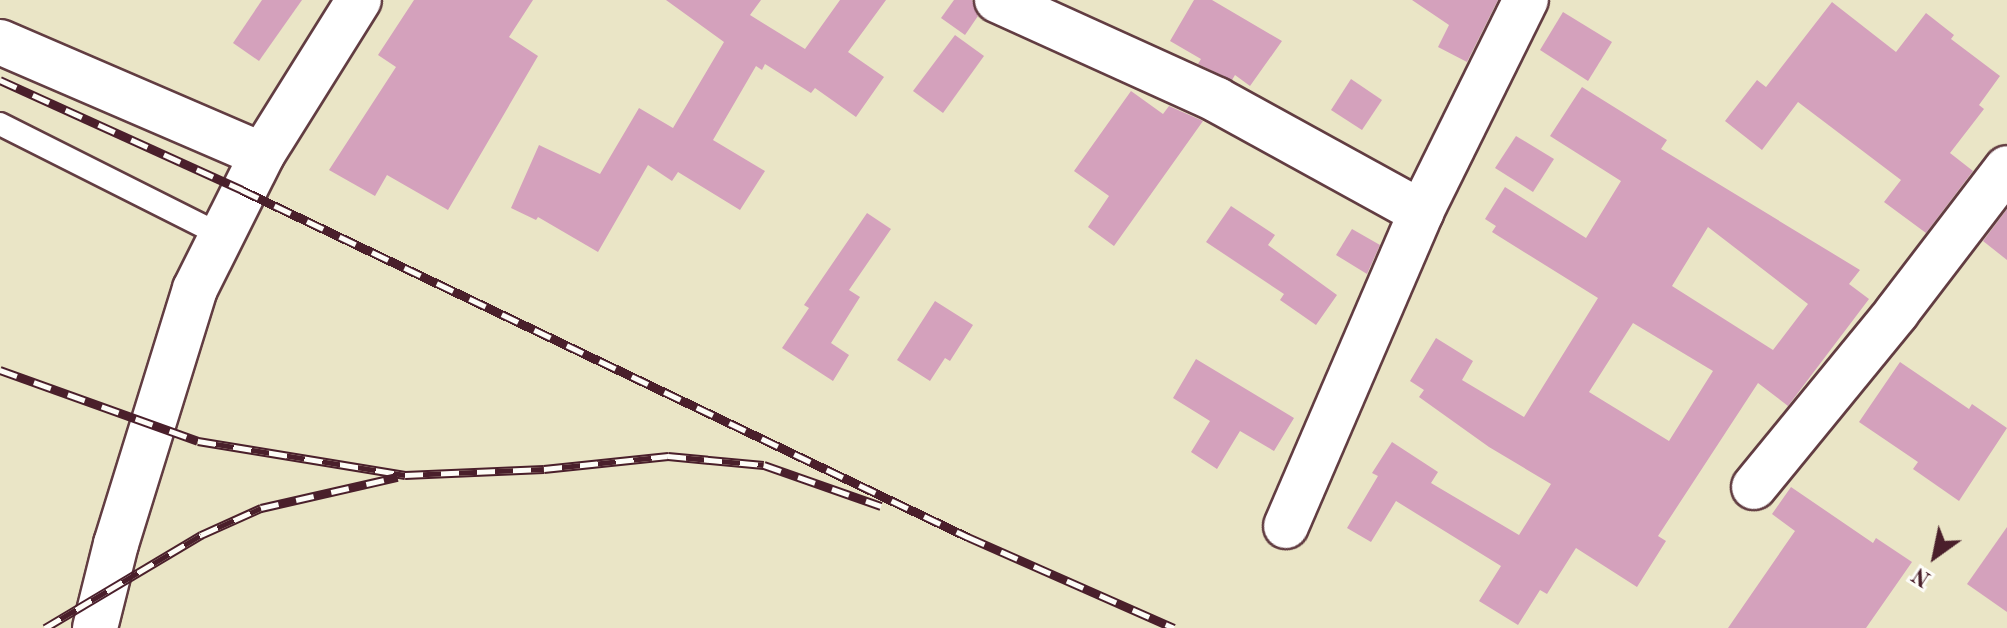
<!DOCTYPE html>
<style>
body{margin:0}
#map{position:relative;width:2007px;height:628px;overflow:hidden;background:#eae5c6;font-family:"Old Standard TT",serif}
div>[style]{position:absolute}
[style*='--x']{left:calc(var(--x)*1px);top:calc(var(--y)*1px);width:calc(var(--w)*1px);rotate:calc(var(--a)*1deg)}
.building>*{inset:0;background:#d4a1bc}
.roads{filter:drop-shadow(2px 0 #623d42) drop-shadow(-2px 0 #623d42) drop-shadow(0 2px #623d42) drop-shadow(0 -2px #623d42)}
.lane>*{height:22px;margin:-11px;padding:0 11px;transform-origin:11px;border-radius:11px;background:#fff}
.street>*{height:44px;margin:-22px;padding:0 22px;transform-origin:22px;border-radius:22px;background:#fff}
.rail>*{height:9px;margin-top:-4.5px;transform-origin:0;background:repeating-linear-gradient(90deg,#fdfcf7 0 18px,#4a1f2b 0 36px);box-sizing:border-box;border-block:2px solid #4a1f2b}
span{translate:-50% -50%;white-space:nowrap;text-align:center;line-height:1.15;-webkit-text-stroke:8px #fdfcf7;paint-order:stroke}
.north{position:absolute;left:1895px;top:516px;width:80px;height:80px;-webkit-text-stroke:6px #fdfcf7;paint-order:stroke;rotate:213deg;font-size:22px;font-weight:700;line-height:32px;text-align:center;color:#4a1f2b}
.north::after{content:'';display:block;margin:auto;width:28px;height:36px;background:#4a1f2b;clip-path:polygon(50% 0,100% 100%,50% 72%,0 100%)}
</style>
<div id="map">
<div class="building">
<i style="clip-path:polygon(262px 0,302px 0,259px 61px,233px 43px)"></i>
<i style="clip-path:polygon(414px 0,533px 0,509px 37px,538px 56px,448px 210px,387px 175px,375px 196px,329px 170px,396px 67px,378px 55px)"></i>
<i style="clip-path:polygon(666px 0,761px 0,750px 15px,805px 49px,840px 0,886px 0,848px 52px,884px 77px,856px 117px,815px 88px,811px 93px,765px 64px,762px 70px,756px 66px,713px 140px,765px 171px,740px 210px,678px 172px,672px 181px,648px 165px,598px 252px,538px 217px,536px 220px,511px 208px,539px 145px,600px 174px,639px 108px,673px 128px,724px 42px)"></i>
<i style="clip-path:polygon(954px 0,972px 0,978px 16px,965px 35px,941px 18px)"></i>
<i style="clip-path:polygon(1194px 0,1212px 0,1282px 41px,1250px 86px,1235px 75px,1232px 80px,1198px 64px,1201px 59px,1170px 41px)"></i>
<i style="clip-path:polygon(1412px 0,1498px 0,1467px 62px,1438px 47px,1449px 25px)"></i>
<i style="clip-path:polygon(1832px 2px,1896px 52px,1926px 13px,1954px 35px,1951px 39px,2000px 76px,1979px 105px,1984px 109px,1950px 153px,1973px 171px,1926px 233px,1884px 202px,1901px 180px,1798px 102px,1762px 150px,1725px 121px,1757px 80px,1766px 87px)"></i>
<i style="clip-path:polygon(1563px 12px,1612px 42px,1588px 81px,1540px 50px)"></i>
<i style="clip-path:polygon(955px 35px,984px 56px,943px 113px,913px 91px)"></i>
<i style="clip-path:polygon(1351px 79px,1382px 100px,1362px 130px,1331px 110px)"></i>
<i style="clip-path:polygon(evenodd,1582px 87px,1667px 140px,1661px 149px,1860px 270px,1849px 284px,1869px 299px,1788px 406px,1758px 383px,1658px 536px,1666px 541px,1637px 587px,1576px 548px,1547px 594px,1540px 590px,1518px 625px,1479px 601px,1501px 566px,1396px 501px,1371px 542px,1347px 528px,1378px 476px,1372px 473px,1392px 442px,1438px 472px,1431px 483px,1519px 535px,1551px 484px,1489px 447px,1419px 397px,1424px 390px,1410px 381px,1436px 338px,1473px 361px,1462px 380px,1524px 417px,1598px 298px,1492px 232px,1496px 226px,1485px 219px,1505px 187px,1586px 238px,1621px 181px,1550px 136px,1582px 87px,1708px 227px,1808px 304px,1773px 350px,1672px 286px,1708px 227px,1582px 87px,1633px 323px,1713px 371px,1669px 441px,1589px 392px,1633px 323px)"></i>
<i style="clip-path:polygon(1131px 91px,1163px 114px,1169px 106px,1203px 121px,1114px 246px,1088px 227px,1109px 196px,1074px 171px)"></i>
<i style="clip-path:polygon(1516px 136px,1554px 159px,1533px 192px,1495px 168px)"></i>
<i style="clip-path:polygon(1231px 206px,1275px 235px,1268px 245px,1337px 295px,1316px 325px,1280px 300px,1284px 294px,1206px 242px)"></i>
<i style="clip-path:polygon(2007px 209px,2007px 260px,1983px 241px)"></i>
<i style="clip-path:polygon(867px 213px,891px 229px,849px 290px,860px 297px,831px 343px,849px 355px,833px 381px,782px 348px,809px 308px,804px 305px)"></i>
<i style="clip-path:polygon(1352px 229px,1380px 245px,1367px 274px,1336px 255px)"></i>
<i style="clip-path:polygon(935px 301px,973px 325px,950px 361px,945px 358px,930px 381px,897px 360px)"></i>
<i style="clip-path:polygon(1196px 359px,1294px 418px,1274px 451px,1240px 431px,1217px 469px,1191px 452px,1210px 421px,1173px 398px)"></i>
<i style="clip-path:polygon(1900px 362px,1969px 409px,1972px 404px,2007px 428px,1959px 501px,1913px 469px,1918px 462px,1859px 422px)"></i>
<i style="clip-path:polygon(1791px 487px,1873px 543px,1876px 538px,1912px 562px,1866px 628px,1728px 628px,1795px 531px,1772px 514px)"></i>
<i style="clip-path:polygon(2007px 527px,2007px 612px,1967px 584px)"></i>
</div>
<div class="roads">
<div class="lane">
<i style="--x:0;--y:124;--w:245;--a:26.7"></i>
</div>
<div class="street">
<i style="--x:997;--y:0;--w:242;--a:24.4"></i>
<i style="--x:1217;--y:100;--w:233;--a:28.8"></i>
<i style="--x:0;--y:42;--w:285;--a:23.3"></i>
<i style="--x:1754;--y:487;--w:226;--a:-50.7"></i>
<i style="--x:1897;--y:312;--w:181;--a:-52.6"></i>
<i style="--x:1286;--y:526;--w:342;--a:-66.7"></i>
<i style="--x:1421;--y:212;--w:237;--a:-63.7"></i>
<i style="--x:95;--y:628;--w:87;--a:-76"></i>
<i style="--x:116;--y:544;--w:267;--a:-72.8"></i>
<i style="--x:195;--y:289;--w:150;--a:-63.4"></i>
<i style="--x:262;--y:155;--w:183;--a:-58"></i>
</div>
</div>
<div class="rail">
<i style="--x:0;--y:80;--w:266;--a:24.4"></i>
<i style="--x:242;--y:190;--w:805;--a:25.55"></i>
<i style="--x:968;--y:537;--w:225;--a:23.8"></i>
<i style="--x:0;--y:370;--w:210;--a:19.7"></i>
<i style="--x:198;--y:441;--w:210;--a:9.3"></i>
<i style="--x:405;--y:475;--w:139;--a:-2.5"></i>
<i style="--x:544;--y:469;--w:125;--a:-6"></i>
<i style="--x:668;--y:456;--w:96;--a:5.4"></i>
<i style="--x:764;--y:465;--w:124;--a:19.3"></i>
<i style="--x:45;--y:628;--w:182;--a:-30.8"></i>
<i style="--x:201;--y:535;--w:66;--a:-24.2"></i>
<i style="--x:261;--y:508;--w:140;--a:-12.8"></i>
</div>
<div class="north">N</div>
</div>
